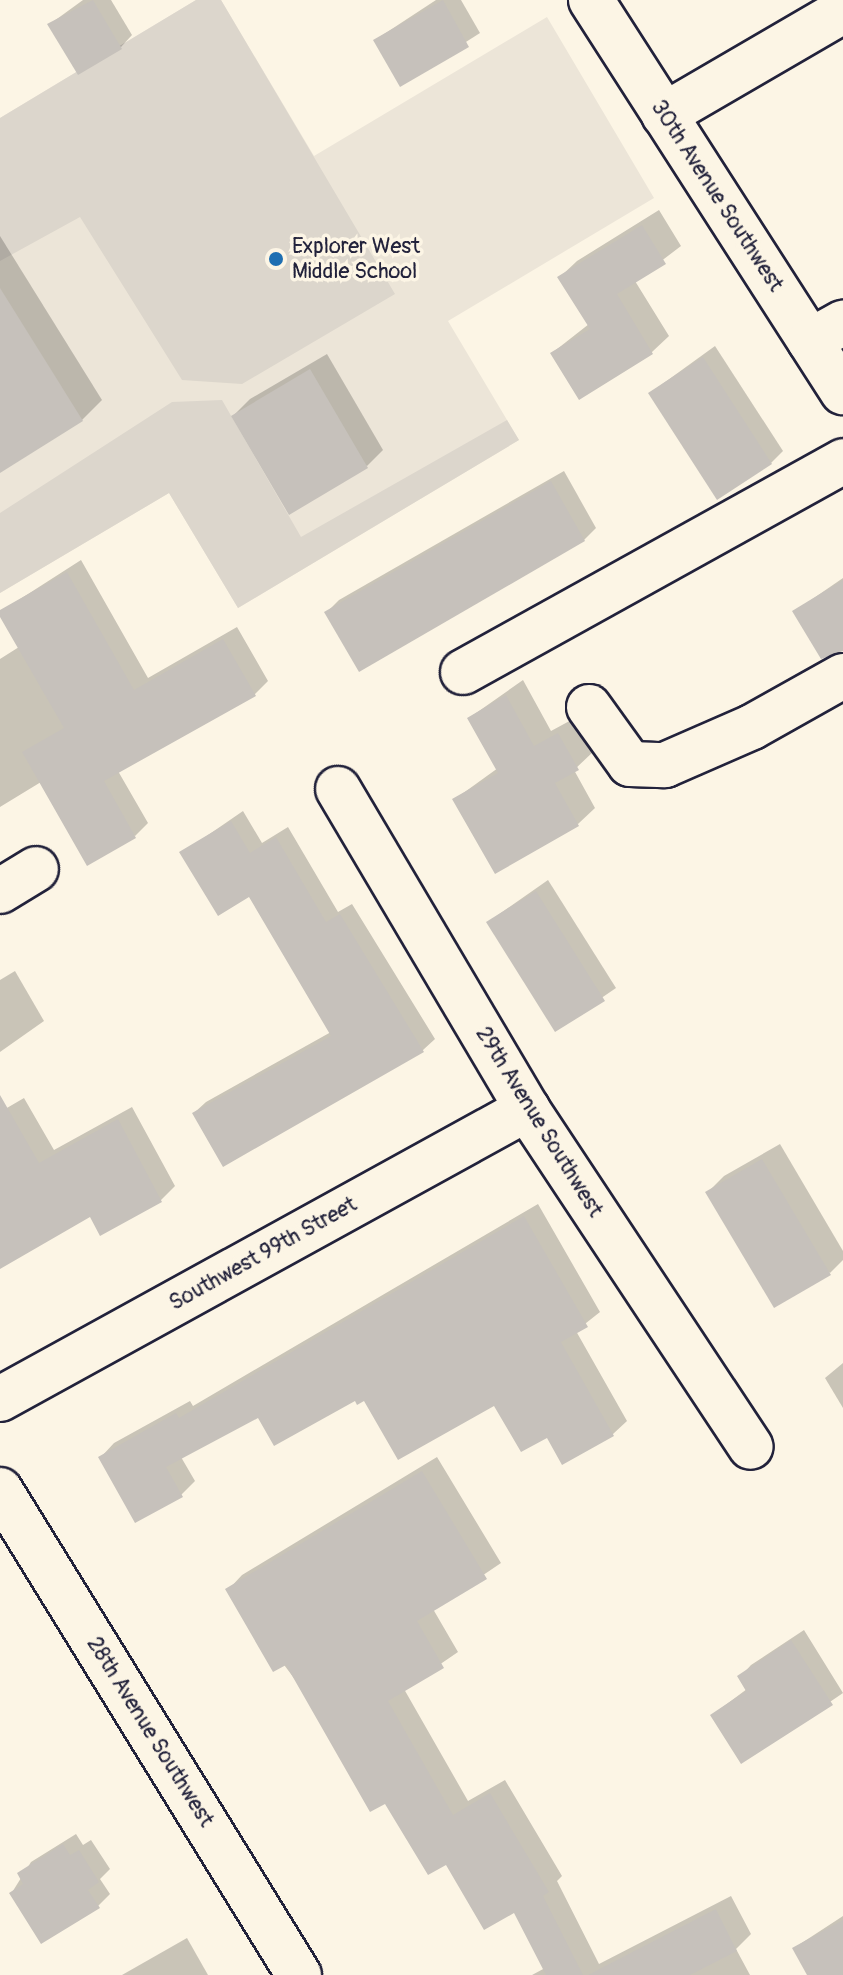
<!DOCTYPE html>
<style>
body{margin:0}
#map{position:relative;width:843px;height:1975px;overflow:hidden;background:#fcf5e5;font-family:Pangolin,sans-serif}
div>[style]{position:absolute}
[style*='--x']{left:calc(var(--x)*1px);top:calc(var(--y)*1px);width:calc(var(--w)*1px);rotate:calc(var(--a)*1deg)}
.built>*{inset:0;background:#ece5d8}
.green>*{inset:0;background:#dcd6cc}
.shadow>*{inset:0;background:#0003}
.building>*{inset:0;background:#c6c1bb}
.roads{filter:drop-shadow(2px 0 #22223b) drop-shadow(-2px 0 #22223b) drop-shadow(0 2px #22223b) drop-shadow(0 -2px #22223b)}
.minor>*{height:44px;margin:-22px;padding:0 22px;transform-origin:22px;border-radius:22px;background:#fcf5e5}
.dots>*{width:22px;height:22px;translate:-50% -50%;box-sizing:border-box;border:4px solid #fcf5e5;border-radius:50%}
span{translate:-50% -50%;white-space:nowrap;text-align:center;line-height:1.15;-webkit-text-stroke:7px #fcf5e5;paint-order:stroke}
.street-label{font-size:22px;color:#22223b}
.poi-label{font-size:22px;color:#22223b}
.left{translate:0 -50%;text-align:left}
</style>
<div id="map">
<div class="built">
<i style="clip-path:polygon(196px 0,221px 0,314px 156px,547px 17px,654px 198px,448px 321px,519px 440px,238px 608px,169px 493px,0 593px,0 118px)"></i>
</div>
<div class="green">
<i style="clip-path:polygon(196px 0,221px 0,395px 294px,242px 384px,182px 380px,80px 217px,0 261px,0 118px)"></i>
<i style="clip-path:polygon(222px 400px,301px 537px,507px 420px,519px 440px,238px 608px,169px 493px,0 593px,0 513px,172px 402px)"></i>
</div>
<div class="shadow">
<i style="clip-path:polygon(83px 0,111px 0,132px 35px,121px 47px,50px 24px)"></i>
<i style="clip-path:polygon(436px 0,461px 0,480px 33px,400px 84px,375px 40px)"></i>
<i style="clip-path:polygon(659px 210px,681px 246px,635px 281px,669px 336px,652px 352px,580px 397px,552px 353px,589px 324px,560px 277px,577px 261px)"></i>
<i style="clip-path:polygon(0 236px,102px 400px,82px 420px,0 471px)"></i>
<i style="clip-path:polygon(715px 346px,783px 451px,771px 463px,650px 393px)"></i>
<i style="clip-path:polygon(327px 354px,383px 450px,367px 466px,233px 416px,250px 399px)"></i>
<i style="clip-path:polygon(564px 471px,596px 528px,584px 540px,327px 612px,339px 600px)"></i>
<i style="clip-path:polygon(81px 560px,148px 678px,237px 627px,268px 681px,255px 694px,118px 771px,148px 823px,135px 836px,41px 782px,0 807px,0 659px,19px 647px,0 612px)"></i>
<i style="clip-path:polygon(843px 578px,843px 649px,795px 611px)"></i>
<i style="clip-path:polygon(523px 680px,551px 731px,575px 718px,594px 751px,574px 770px,595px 808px,578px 824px,455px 799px,498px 768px,469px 718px)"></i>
<i style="clip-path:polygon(243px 811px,262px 843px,288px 827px,338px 912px,352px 904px,435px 1039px,423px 1050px,224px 1164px,194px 1113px,206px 1102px,331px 1032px,250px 894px,182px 853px)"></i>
<i style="clip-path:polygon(548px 880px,616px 988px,556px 1029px,488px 922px)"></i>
<i style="clip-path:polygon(15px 971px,44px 1021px,0 1052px,0 980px)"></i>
<i style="clip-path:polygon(24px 1098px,54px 1150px,132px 1107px,175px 1186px,161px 1200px,101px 1233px,91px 1215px,0 1266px,0 1112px)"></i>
<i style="clip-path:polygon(780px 1144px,843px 1251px,843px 1260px,830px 1273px,708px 1192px,724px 1176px)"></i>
<i style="clip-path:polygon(538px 1204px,600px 1312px,576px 1331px,627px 1421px,613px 1434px,563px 1462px,547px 1435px,495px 1403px,356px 1398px,259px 1416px,181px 1457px,195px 1481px,181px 1495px,101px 1457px,114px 1443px,190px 1401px,193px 1406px)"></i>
<i style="clip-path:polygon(843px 1363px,843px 1408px,825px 1378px)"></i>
<i style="clip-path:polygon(437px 1457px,501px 1563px,433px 1609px,458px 1652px,404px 1689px,468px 1801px,505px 1780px,562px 1876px,557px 1881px,599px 1964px,731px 1896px,751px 1934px,736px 1949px,750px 1975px,532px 1975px,545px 1968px,515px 1910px,447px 1862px,386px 1801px,228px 1590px,242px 1575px)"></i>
<i style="clip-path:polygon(804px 1630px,843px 1693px,742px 1762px,712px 1715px,747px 1689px,740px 1677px,751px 1665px)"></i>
<i style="clip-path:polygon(76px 1834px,83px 1845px,91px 1840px,110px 1869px,100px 1879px,110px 1894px,98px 1906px,11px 1894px,31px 1862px)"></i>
<i style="clip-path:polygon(843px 1916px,843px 1975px,809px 1975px,794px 1948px)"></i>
<i style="clip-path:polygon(187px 1938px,208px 1975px,122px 1975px)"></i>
</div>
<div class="building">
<i style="clip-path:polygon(93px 0,122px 49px,78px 75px,47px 24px)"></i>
<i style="clip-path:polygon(443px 0,469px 47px,400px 87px,373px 40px)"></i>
<i style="clip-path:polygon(642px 225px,666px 264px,617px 294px,653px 354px,579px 400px,550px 353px,590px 329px,557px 277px)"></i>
<i style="clip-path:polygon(0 288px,83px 421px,0 473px)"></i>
<i style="clip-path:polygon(703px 357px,772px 464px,717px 500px,648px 393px)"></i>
<i style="clip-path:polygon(310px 369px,368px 468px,289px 515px,231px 416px)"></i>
<i style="clip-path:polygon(551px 481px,585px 541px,359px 672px,324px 612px)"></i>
<i style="clip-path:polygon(67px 572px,134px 690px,223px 639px,256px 696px,104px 781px,136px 838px,87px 866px,22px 752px,64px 728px,0 617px,0 610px)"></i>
<i style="clip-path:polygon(843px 580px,843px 651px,821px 659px,792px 611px)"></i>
<i style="clip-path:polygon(506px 695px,534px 746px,558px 733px,579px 770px,555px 783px,579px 826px,495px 874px,452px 799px,498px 773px,467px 718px)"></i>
<i style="clip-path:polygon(231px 821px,250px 853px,276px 837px,326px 922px,340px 914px,424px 1052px,223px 1167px,192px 1113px,331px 1036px,249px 897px,218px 916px,179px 852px)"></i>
<i style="clip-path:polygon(536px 891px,605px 1001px,555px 1032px,486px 922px)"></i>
<i style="clip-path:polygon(0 1095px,39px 1163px,118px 1119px,162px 1202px,100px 1236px,90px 1217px,0 1269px)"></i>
<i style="clip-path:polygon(762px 1159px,831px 1275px,774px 1308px,705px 1192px)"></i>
<i style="clip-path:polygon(524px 1216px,588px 1327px,561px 1342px,614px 1436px,562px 1465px,547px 1438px,521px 1452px,494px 1406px,398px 1460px,364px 1401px,357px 1405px,355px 1401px,274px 1446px,258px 1418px,166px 1467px,183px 1497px,135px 1523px,98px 1457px,176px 1413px,179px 1418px)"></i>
<i style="clip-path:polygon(422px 1471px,487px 1579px,417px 1621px,444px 1668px,388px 1701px,453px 1815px,490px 1793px,549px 1892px,543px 1896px,583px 1975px,546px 1975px,514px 1913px,484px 1930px,446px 1865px,428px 1875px,385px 1804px,370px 1812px,286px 1665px,273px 1672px,225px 1589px)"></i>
<i style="clip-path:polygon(791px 1640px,833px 1705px,741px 1764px,710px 1715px,746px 1691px,737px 1676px)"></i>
<i style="clip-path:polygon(63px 1844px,70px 1855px,79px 1850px,99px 1882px,88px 1890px,100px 1908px,41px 1944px,9px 1893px,23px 1884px,17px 1873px)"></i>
<i style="clip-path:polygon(716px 1909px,737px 1951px,690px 1975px,588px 1975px)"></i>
<i style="clip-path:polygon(843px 1920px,843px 1975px,807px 1975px,792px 1948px)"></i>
</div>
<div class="roads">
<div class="minor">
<i style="--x:591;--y:0;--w:466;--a:57.3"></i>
<i style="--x:664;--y:115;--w:207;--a:-30.2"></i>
<i style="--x:810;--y:341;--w:38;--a:-29"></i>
<i style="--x:463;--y:672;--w:435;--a:-29"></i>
<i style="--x:589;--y:707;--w:70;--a:54.3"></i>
<i style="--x:630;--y:764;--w:35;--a:2"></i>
<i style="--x:665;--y:765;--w:95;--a:-23.6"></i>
<i style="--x:752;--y:727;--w:104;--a:-29.3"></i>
<i style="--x:338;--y:789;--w:372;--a:59.4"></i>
<i style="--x:527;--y:1109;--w:405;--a:56.5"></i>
<i style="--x:0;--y:891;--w:42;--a:-31.4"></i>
<i style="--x:0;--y:1399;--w:602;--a:-28.82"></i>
<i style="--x:0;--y:1490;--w:570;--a:58.35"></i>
</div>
</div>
<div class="dots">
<i style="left:276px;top:259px;background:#1f6fb2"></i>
</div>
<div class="street-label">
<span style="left:717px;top:196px;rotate:57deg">30th Avenue Southwest</span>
<span style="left:539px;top:1122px;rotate:58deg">29th Avenue Southwest</span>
<span style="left:263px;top:1254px;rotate:-29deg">Southwest 99th Street</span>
<span style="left:150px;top:1732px;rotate:58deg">28th Avenue Southwest</span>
</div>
<div class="poi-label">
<span class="left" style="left:292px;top:259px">Explorer West<br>Middle School</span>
</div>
</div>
